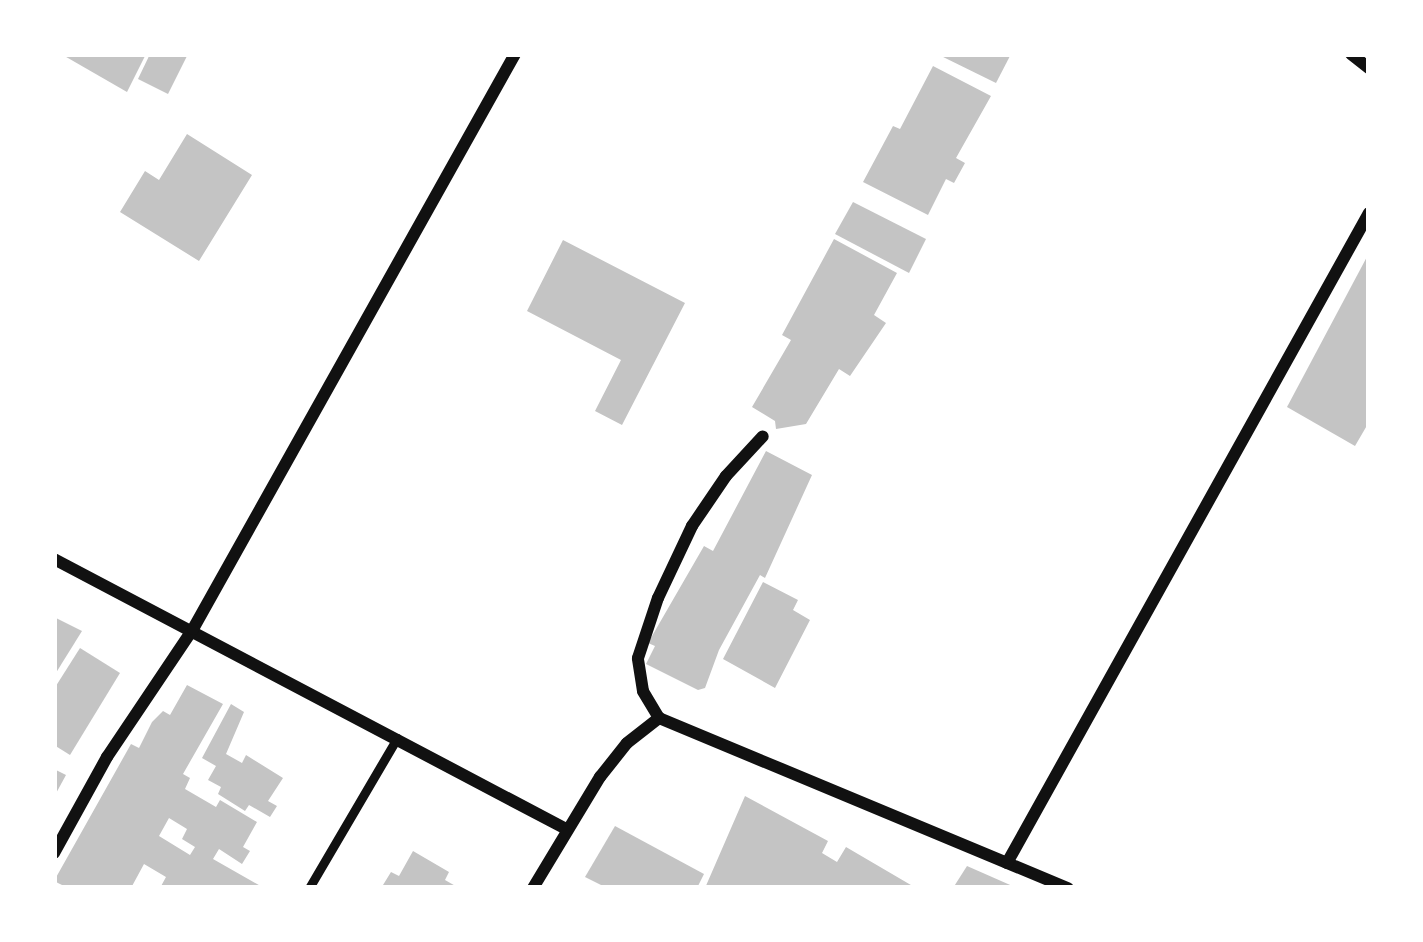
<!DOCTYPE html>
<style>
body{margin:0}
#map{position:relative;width:1423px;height:942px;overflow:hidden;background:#fff;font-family:"Noto Sans",sans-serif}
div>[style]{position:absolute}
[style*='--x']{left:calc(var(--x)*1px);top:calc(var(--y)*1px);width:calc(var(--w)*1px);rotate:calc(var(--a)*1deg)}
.building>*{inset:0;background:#c4c4c4}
.service>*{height:9px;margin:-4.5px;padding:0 4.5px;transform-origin:4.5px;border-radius:4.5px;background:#111}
.minor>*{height:12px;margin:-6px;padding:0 6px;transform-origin:6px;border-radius:6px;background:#111}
span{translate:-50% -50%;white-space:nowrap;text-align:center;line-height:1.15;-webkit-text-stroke:12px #fff;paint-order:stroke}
.frame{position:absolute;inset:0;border:57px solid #fff;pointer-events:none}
</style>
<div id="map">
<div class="building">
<i style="clip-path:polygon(61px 54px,146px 54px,127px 92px)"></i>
<i style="clip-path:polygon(150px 54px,188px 54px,168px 94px,138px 79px)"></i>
<i style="clip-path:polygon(937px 54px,1011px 54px,996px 83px)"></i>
<i style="clip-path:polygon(933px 66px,991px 96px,956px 158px,965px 163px,954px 183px,946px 179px,928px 215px,863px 182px,893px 126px,900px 129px)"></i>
<i style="clip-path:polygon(187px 134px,252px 175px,199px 261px,120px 212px,145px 171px,159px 180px)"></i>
<i style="clip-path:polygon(853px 202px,926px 239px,909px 273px,835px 234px)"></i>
<i style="clip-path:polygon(834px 239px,897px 273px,874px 315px,886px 323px,850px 376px,839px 369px,806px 424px,776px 429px,775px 421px,752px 407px,791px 340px,782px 335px)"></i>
<i style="clip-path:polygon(563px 240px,685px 303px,622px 425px,595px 411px,621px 360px,527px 311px)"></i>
<i style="clip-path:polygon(1369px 253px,1369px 422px,1355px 446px,1287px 407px)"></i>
<i style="clip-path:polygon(766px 451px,812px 475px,765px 578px,760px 575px,719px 650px,705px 688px,698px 690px,646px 664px,655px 646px,648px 643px,704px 546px,713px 551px)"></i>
<i style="clip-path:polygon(763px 582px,798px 600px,793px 610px,810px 620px,775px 688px,723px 659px)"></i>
<i style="clip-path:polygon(54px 617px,82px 631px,54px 676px)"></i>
<i style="clip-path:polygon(80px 648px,120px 673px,70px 755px,54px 745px,54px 689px)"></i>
<i style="clip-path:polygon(evenodd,187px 685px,223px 704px,183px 774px,190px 778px,185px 789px,216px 807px,220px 800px,257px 822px,243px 847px,250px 851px,242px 864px,219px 849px,213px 859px,264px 888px,160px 888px,166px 877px,144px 864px,131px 888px,68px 888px,54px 881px,131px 744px,139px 748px,152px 722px,163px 711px,170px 715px,187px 685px,169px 818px,187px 829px,182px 839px,195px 847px,190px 855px,159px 836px,169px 818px)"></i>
<i style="clip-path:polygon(231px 704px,244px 712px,226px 754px,242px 763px,246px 755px,283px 778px,268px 801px,277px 806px,270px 817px,249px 805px,245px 811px,218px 794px,221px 787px,208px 780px,216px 766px,202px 758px)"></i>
<i style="clip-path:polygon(54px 769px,66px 775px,54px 797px)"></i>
<i style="clip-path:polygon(745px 796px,828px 841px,822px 853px,837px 862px,846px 847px,916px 888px,705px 888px)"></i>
<i style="clip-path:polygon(615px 826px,704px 874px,697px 888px,607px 888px,585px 877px)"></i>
<i style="clip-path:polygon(413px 851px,449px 872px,445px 880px,459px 888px,383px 885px,391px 872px,399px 876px)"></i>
<i style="clip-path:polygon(967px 866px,1017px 888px,953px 888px)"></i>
</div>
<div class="service">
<i style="--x:309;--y:888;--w:174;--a:-59.6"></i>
</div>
<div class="minor">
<i style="--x:1351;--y:54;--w:23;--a:38"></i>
<i style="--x:54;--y:559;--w:579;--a:27.8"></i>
<i style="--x:659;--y:718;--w:443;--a:22.6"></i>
<i style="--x:54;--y:853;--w:110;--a:-61.1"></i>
<i style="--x:107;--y:757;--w:154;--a:-56.1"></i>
<i style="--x:193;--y:629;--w:659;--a:-60.75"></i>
<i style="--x:1007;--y:863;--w:744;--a:-60.89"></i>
<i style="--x:533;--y:888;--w:130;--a:-58.9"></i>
<i style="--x:600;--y:777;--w:43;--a:-51.5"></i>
<i style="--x:627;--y:743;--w:41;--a:-38"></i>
<i style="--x:659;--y:718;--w:31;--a:-121"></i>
<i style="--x:643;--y:691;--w:33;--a:-99"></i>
<i style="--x:638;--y:658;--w:63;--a:-71.6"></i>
<i style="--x:658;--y:598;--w:80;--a:-64.7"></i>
<i style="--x:692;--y:526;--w:60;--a:-55.8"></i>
<i style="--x:726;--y:476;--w:54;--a:-47.2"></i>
</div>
<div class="frame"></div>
</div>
